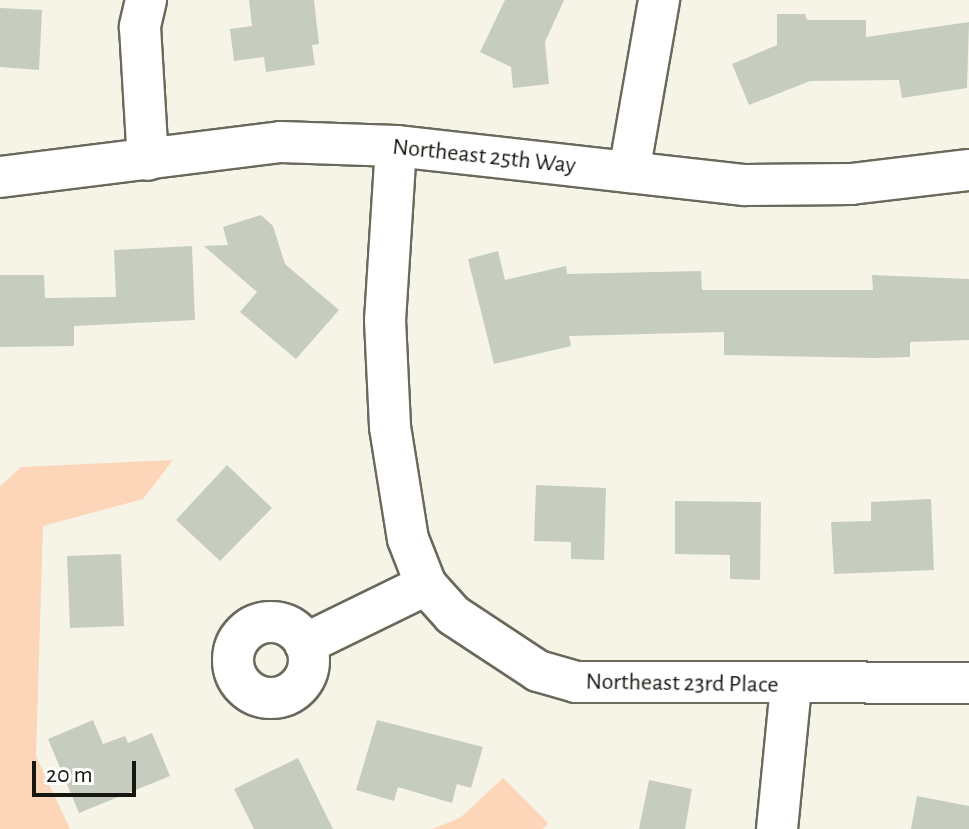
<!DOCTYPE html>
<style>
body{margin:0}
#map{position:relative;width:969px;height:829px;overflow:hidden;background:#f5f4e6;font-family:"Alegreya Sans",sans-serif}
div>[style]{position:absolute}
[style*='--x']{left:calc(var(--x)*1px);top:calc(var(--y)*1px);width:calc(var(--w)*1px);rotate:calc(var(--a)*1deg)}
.green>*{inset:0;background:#fdd6b9}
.building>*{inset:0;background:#c6cdc0}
.roads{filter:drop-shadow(2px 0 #69695c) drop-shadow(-2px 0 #69695c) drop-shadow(0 2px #69695c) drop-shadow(0 -2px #69695c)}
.minor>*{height:40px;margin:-20px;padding:0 20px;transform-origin:20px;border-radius:20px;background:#fff}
.minor>.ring{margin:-20px;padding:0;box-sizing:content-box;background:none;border:40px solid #fff;border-radius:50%}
span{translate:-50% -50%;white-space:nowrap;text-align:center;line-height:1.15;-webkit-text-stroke:6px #fff;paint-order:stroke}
.street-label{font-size:24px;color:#171712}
.scale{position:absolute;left:32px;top:761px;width:104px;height:36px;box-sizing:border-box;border:4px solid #171712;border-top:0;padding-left:10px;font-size:24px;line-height:28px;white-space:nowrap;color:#171712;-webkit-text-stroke:6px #fff;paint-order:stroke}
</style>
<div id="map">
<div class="green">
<i style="clip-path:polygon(173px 460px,143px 499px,43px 526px,36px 756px,70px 829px,0 829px,0 486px,21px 467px)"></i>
<i style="clip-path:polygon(503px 778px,548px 823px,543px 829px,432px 829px,460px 818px)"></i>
</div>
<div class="building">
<i style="clip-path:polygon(249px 0,314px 0,319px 44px,312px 45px,315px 65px,266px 72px,264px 57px,234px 61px,230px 29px,252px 26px)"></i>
<i style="clip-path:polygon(505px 0,564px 0,545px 42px,549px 84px,513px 88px,511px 67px,480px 52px)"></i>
<i style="clip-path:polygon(0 8px,42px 10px,39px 70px,0 67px)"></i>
<i style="clip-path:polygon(777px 14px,805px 14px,807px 20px,866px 20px,866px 37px,969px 22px,967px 88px,902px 98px,899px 80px,810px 81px,749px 105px,732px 64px,777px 45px)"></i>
<i style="clip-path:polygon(261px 215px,273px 226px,285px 264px,339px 310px,296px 359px,240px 312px,257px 292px,204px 246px,228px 245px,223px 227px)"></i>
<i style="clip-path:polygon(192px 246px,195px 320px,74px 326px,74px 346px,0 347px,0 275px,44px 275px,45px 298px,116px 297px,114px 250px)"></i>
<i style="clip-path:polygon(498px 251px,505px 280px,566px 266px,567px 274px,701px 271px,702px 290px,873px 290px,872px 275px,969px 279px,969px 340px,910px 342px,910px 357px,874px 358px,724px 355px,724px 332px,569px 336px,571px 346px,494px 364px,468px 259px)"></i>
<i style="clip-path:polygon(227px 465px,272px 508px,220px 561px,176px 520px)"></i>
<i style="clip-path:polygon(536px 485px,606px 488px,604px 560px,571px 559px,571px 542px,534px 541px)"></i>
<i style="clip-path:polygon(931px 499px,934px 570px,834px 574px,831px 522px,871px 521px,871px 502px)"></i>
<i style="clip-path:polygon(675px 501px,761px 502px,760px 580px,730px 579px,730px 555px,675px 554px)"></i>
<i style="clip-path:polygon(121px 554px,124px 626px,70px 628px,67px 556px)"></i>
<i style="clip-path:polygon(93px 720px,103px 744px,125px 736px,128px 743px,152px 733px,170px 776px,79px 813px,48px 739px)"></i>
<i style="clip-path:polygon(377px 720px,483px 747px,471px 788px,457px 784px,452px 803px,398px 787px,394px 801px,356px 790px)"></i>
<i style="clip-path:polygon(298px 758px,333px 829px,254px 829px,234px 789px)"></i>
<i style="clip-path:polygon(649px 780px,692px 789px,685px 829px,639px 829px)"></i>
<i style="clip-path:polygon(917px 796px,969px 806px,969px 829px,911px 829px)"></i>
</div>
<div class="roads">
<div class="minor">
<i style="--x:146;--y:0;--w:28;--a:103"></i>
<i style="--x:140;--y:27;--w:133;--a:86.6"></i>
<i style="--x:396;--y:146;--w:174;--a:93.6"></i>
<i style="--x:385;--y:320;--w:107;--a:87.3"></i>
<i style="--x:390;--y:427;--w:113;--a:80.9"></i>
<i style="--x:408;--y:539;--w:49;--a:68.6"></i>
<i style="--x:426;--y:585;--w:40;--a:48"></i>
<i style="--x:453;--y:615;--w:102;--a:33.4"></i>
<i style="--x:538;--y:671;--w:40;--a:16"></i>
<i style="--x:576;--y:682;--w:393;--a:0.1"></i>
<i style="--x:629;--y:172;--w:175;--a:-80.1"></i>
<i style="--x:0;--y:177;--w:283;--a:-7.1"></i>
<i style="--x:281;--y:142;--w:115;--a:2"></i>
<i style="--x:396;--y:146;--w:351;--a:6.4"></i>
<i style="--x:745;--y:185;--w:106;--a:-0.5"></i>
<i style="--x:851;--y:184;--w:119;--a:-6.8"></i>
<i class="ring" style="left:233px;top:622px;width:36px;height:36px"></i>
<i style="--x:305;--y:644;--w:135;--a:-26"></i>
<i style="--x:777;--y:829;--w:144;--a:-84.4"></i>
</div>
</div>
<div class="street-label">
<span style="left:484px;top:157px;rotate:6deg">Northeast 25th Way</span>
<span style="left:682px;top:684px;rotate:1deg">Northeast 23rd Place</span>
</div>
<div class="scale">20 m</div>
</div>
